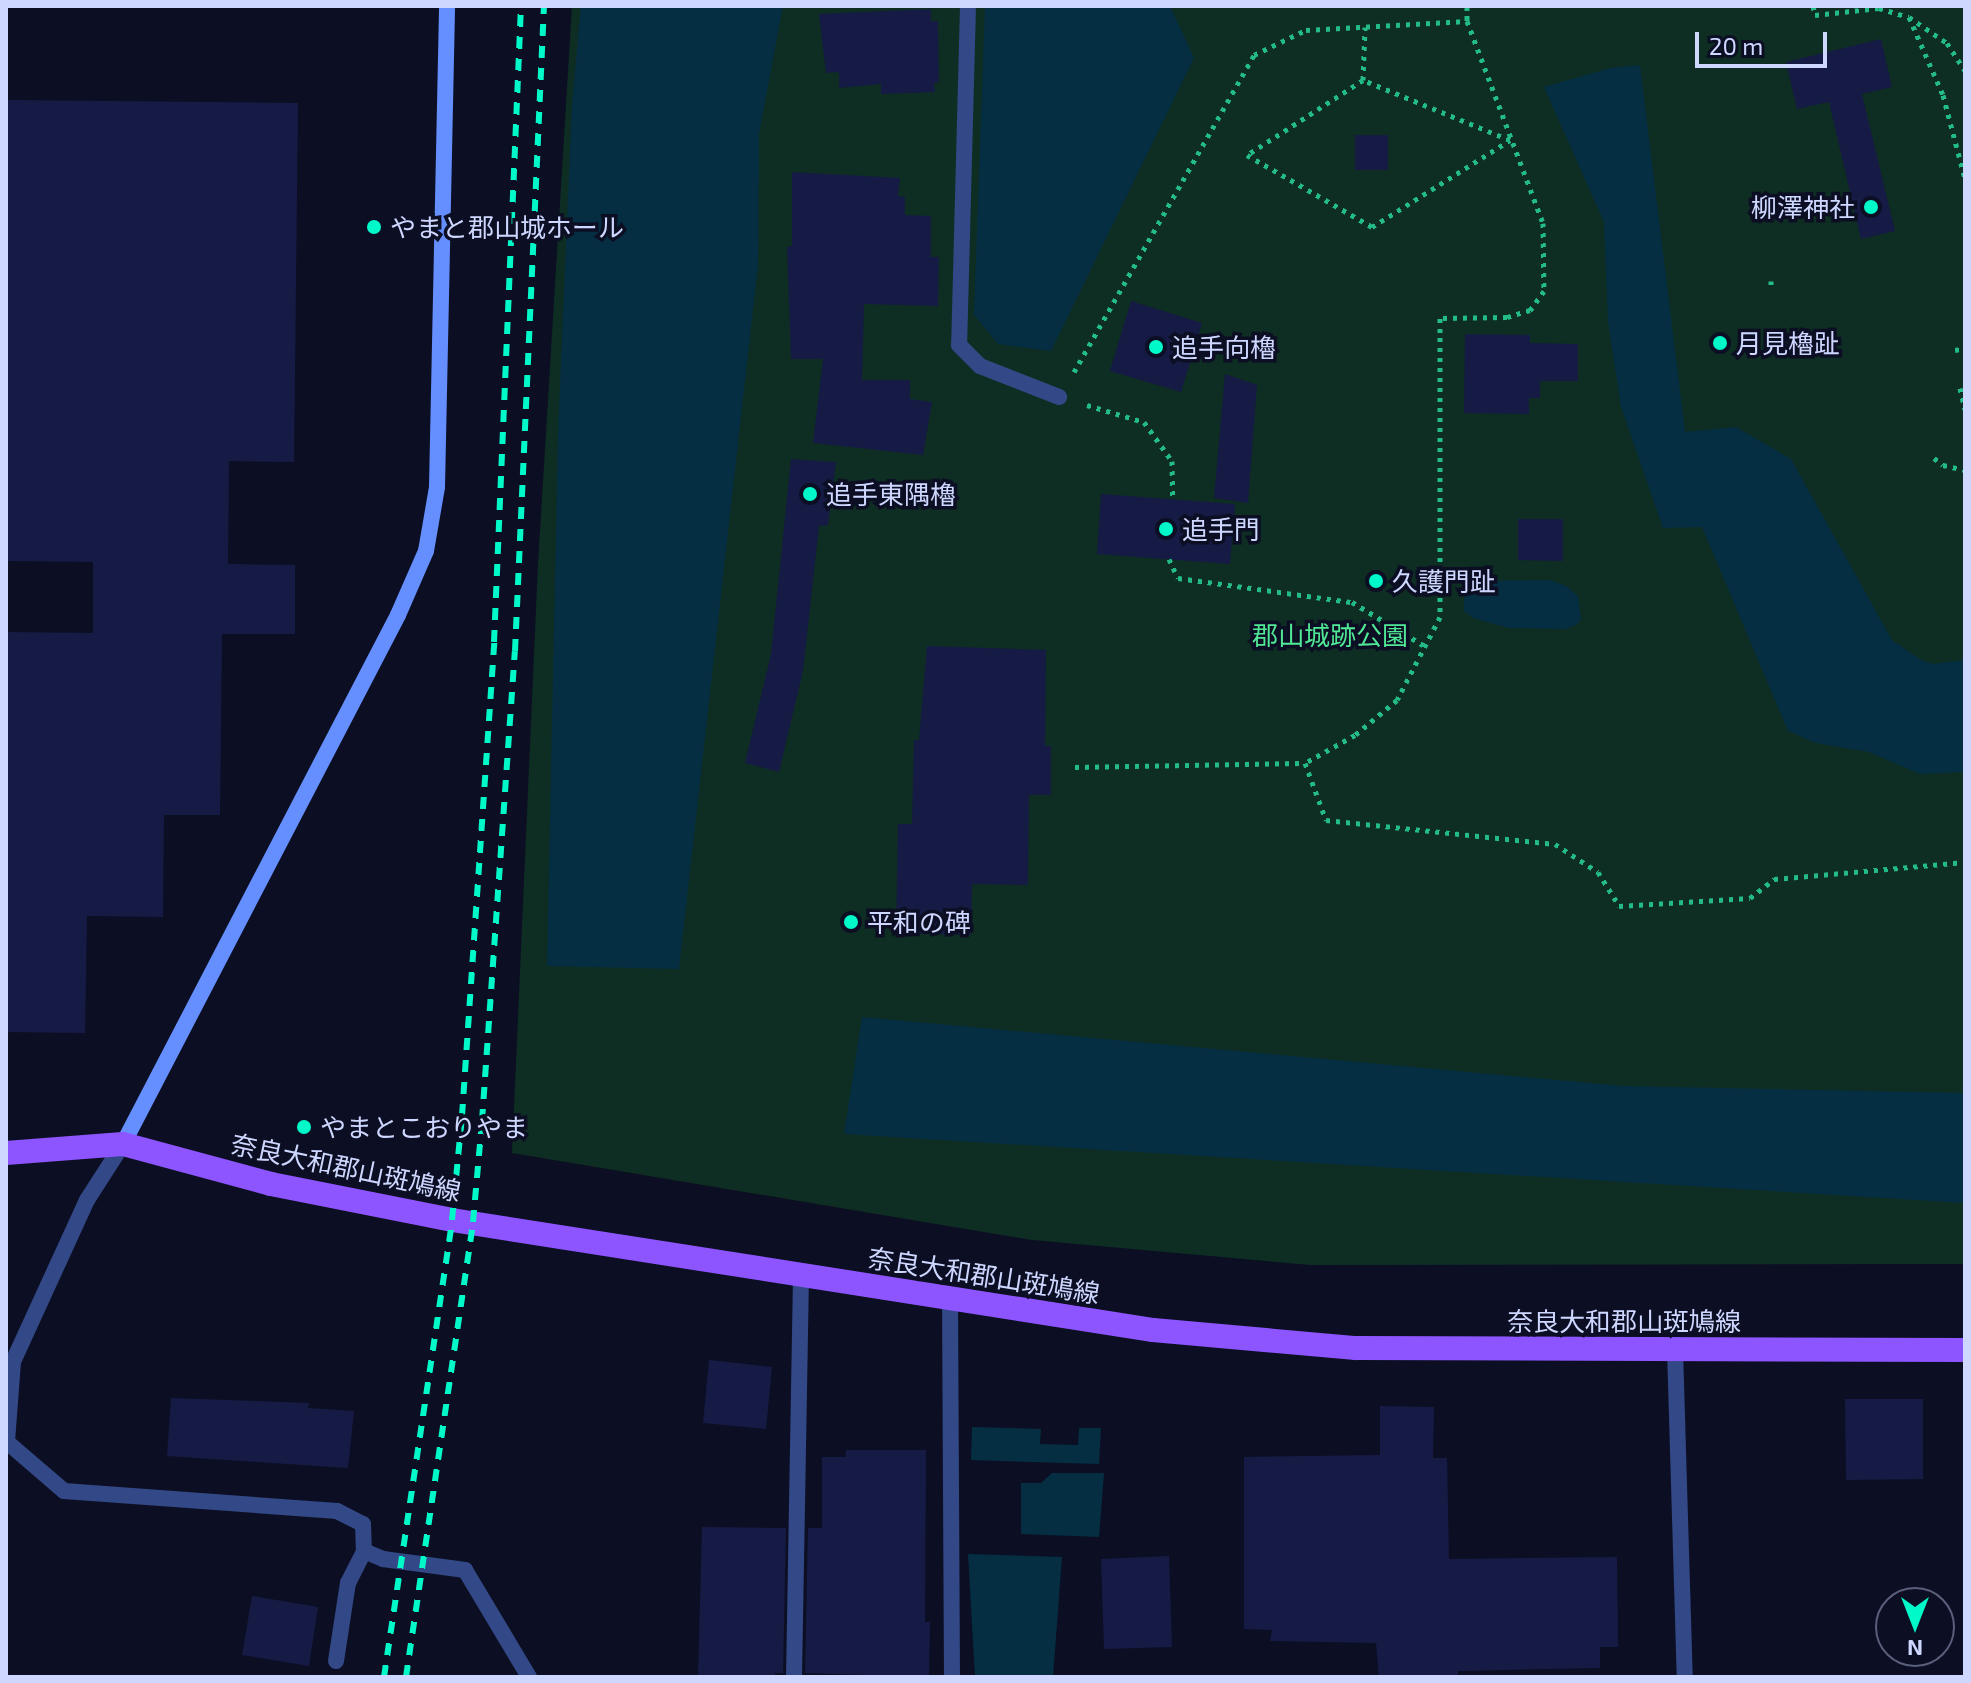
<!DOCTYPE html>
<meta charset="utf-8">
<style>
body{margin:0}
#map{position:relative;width:1971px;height:1683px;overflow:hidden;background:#0c0f23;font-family:"Exo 2","Noto Sans JP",sans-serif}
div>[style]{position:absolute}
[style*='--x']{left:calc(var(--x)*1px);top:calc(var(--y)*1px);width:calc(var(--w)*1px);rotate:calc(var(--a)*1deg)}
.green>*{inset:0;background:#0e2d23}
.water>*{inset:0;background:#052e42}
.building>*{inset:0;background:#161b45}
.path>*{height:5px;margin-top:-2.5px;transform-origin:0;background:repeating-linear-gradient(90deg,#24bc86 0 4px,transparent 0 10px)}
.lane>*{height:16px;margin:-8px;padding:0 8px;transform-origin:8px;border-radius:8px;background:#334886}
.street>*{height:16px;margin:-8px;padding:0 8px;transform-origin:8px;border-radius:8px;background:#334886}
.secondary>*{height:16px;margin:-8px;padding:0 8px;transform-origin:8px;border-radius:8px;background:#658fff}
.primary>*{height:24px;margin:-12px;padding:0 12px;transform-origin:12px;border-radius:12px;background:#8d55ff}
.rail>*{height:6px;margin-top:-3px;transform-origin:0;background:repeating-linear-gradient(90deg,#00f9c8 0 12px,transparent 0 22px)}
.dots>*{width:22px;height:22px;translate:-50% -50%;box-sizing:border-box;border:4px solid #0c0f23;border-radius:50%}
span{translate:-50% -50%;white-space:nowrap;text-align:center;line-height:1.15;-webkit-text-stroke:7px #0c0f23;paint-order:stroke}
.poi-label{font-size:26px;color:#ced7ff}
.right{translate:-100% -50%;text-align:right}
.left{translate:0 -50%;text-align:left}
.park-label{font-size:26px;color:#50e895}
.street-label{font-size:26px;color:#ced7ff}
.frame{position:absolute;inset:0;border:8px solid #ced7ff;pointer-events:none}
.north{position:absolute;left:1875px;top:1587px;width:80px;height:80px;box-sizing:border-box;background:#0c0f23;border:2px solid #5a5f7b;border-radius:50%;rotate:180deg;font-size:22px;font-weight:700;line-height:32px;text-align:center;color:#ced7ff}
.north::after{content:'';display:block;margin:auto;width:28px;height:36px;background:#00f9c8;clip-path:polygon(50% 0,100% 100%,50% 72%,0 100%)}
.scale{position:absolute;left:1695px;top:32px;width:132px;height:36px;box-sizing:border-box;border:4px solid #ced7ff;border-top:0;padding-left:10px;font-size:24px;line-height:28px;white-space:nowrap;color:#ced7ff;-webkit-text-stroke:6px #0c0f23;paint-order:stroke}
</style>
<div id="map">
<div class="green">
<i style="clip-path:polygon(572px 6px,1965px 6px,1965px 1264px,1310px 1265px,1032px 1240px,512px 1153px,538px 564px)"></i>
</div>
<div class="water">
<i style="clip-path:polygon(581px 6px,783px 6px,759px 134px,758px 265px,679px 969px,547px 966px,558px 432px,572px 104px)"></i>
<i style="clip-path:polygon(985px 6px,1170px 6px,1194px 58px,1051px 351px,998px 344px,974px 315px)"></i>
<i style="clip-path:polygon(1640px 65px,1685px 432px,1736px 427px,1791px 459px,1892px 640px,1921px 660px,1933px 664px,1965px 660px,1965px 772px,1920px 774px,1869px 752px,1816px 743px,1788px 731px,1702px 527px,1663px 528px,1621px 407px,1608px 322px,1604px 222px,1544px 87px,1611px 68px)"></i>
<i style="clip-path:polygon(1550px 580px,1566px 586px,1578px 596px,1581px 620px,1576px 625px,1566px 629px,1509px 628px,1473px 618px,1464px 611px,1464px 598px,1470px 588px,1480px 581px)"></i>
<i style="clip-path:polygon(862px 1017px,1623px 1086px,1965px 1093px,1965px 1203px,844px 1134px)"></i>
<i style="clip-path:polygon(972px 1427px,1041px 1429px,1040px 1444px,1078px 1445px,1079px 1428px,1101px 1428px,1099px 1464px,971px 1460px)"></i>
<i style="clip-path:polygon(1052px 1473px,1104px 1473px,1099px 1537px,1021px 1534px,1021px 1483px,1041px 1483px)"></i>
<i style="clip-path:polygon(968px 1554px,1062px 1557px,1053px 1677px,975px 1677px)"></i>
</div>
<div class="building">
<i style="clip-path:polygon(931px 9px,931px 21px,938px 21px,939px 82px,934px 83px,935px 92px,881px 94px,881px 84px,839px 88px,839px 72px,826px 73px,819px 14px)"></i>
<i style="clip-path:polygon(1881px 39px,1892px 87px,1862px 94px,1895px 231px,1861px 239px,1829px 102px,1797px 109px,1786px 62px)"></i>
<i style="clip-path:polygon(8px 100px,298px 103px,294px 462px,229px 461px,228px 564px,295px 565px,295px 634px,222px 634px,220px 815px,164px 815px,163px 917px,87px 916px,85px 1033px,6px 1032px,6px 632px,93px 633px,93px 562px,6px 561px)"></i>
<i style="clip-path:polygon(1355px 135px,1388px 135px,1388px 170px,1355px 170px)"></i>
<i style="clip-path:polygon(792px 172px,900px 178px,898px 196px,905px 197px,905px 215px,931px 216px,931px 257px,939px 257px,938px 306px,864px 304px,862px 380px,910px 380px,910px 399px,932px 402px,923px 455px,813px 443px,823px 359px,791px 359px,787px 247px,792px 246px)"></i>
<i style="clip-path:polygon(1131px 301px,1202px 323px,1181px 392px,1110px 371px)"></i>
<i style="clip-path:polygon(1465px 334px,1530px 335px,1530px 343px,1578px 344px,1578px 381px,1540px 381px,1540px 398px,1529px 398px,1529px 414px,1464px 413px)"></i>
<i style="clip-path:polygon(1225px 374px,1257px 385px,1248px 503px,1214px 498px)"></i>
<i style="clip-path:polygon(791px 459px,836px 462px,828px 525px,819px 526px,803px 671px,779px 772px,745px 763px,771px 654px)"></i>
<i style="clip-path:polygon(1101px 494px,1235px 504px,1230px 564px,1097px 554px)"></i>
<i style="clip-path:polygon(1518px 519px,1563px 519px,1563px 561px,1518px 560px)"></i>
<i style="clip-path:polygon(927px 646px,1046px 650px,1045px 746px,1051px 746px,1051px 795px,1029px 795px,1028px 885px,972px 884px,971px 935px,896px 933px,898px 824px,912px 824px,914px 740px,919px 740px)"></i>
<i style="clip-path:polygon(709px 1360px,772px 1367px,766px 1429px,703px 1423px)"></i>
<i style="clip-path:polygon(171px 1398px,309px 1403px,308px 1408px,354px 1411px,348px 1468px,167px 1456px)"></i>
<i style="clip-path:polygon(1845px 1399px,1923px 1399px,1923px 1479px,1846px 1480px)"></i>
<i style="clip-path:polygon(1380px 1406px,1434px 1407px,1433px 1458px,1447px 1458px,1449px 1559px,1617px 1557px,1618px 1647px,1600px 1647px,1600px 1668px,1458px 1671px,1458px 1677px,1379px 1677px,1376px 1643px,1270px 1641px,1272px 1630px,1244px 1629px,1244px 1457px,1380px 1455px)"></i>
<i style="clip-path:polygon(846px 1450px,926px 1450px,925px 1622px,930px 1622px,929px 1677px,805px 1673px,808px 1528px,822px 1528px,822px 1457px,846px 1457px)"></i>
<i style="clip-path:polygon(702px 1527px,786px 1528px,783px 1673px,775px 1673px,775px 1677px,698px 1677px)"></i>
<i style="clip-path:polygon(1169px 1556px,1172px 1647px,1104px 1649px,1101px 1559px)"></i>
<i style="clip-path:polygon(252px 1596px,318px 1607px,309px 1666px,242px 1655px)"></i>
</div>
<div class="path">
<i style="--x:1467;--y:6;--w:15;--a:90"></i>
<i style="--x:1813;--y:6;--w:9;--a:77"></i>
<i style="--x:1815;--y:15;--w:64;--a:-6.2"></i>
<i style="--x:1879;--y:8;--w:31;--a:17"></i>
<i style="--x:1909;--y:17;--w:46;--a:34.4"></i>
<i style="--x:1947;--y:43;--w:33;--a:57"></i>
<i style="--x:1909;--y:17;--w:85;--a:66.4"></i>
<i style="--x:1943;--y:95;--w:87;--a:75.3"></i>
<i style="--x:1363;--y:80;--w:138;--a:147.1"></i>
<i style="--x:1247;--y:155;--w:144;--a:29.9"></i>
<i style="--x:1372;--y:227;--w:163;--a:-32.2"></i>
<i style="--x:1510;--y:140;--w:159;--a:-157.8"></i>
<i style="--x:1363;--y:80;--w:53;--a:-87.8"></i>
<i style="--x:1771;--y:281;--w:5;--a:90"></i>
<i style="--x:1955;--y:350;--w:10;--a:-11"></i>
<i style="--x:1074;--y:372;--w:365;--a:-60.4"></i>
<i style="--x:1254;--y:55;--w:58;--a:-25.7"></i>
<i style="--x:1306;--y:30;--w:161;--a:-3.2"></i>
<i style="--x:1467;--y:21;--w:216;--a:69.4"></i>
<i style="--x:1543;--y:223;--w:68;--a:89.2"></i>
<i style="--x:1544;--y:291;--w:24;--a:126"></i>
<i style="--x:1530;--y:310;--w:24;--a:163"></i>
<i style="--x:1507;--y:317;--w:67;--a:179.1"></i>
<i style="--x:1440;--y:318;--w:299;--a:90"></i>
<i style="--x:1440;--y:617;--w:93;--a:117.4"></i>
<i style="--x:1397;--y:700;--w:55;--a:140.2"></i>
<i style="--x:1355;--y:735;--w:57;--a:150.8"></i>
<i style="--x:1305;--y:763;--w:61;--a:69.8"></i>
<i style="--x:1326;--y:820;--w:230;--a:6"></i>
<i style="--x:1555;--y:844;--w:51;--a:33.1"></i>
<i style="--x:1598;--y:872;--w:40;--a:58"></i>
<i style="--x:1619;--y:906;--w:131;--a:-3.5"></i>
<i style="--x:1750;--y:898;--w:31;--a:-38"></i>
<i style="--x:1774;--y:879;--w:192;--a:-5.1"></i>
<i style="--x:1960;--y:388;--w:22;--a:77"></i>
<i style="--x:1087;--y:405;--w:59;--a:16.6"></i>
<i style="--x:1144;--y:422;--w:48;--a:54.3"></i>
<i style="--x:1172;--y:461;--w:39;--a:89"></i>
<i style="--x:1934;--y:458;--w:11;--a:38"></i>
<i style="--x:1943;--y:465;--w:23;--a:13"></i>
<i style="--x:1169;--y:559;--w:21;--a:65"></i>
<i style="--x:1178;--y:578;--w:176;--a:7.9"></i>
<i style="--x:1352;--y:602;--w:83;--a:31.2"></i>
<i style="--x:1075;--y:767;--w:230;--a:-1"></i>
</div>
<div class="lane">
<i style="--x:1675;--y:1349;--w:328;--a:88.3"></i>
<i style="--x:794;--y:1677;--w:403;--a:-89"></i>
</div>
<div class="street">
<i style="--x:968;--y:6;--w:339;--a:91.5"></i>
<i style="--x:959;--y:345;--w:30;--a:45"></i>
<i style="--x:980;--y:366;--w:85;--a:21.4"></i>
<i style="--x:123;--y:1144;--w:67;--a:122.7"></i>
<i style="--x:87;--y:1200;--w:178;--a:114.6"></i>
<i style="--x:13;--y:1362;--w:80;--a:94.3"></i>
<i style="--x:7;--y:1442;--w:75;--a:40.7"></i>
<i style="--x:64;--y:1491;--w:274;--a:4.2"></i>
<i style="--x:337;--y:1511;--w:29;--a:27"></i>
<i style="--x:363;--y:1524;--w:27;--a:88"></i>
<i style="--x:364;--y:1551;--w:21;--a:23"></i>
<i style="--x:383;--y:1559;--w:83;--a:7.6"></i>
<i style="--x:465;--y:1570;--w:125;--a:59.1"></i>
<i style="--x:950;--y:1298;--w:379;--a:89.7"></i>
<i style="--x:336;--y:1661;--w:79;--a:-81.3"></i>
<i style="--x:348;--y:1583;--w:36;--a:-63"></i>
</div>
<div class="secondary">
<i style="--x:123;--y:1144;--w:596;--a:-62.53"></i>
<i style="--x:398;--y:615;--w:70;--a:-66.4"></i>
<i style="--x:426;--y:551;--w:65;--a:-80.2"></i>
<i style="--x:437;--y:487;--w:481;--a:-88.8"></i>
</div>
<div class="primary">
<i style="--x:6;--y:1153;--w:117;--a:-4.4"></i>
<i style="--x:123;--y:1144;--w:153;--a:15.1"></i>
<i style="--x:271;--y:1184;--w:185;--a:11.2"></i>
<i style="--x:452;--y:1220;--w:710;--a:8.92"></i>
<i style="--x:1153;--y:1330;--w:204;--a:5.1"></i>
<i style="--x:1356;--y:1348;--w:609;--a:0.19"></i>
</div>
<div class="rail">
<i style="--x:384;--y:1677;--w:462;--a:-81.5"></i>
<i style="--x:452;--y:1220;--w:104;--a:-84.5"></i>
<i style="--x:462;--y:1116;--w:475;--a:-86.1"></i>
<i style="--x:494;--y:642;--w:637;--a:-87.57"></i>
<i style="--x:406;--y:1677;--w:460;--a:-81.6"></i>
<i style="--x:473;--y:1222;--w:101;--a:-84.9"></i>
<i style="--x:482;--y:1121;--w:471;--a:-86"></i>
<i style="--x:515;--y:651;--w:646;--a:-87.43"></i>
</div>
<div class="dots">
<i style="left:1871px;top:207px;background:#00f9c8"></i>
<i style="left:374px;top:227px;background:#00f9c8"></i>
<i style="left:1720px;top:343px;background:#00f9c8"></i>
<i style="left:1156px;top:347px;background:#00f9c8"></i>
<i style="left:810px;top:494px;background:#00f9c8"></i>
<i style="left:1166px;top:529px;background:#00f9c8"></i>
<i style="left:1376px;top:581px;background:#00f9c8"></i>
<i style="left:851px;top:922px;background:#00f9c8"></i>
<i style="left:304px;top:1127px;background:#00f9c8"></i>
</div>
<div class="poi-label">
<span class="right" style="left:1855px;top:207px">柳澤神社</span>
<span class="left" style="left:390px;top:227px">やまと郡山城ホール</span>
<span class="left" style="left:1736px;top:343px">月見櫓趾</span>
<span class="left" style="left:1172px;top:347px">追手向櫓</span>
<span class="left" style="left:826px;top:494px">追手東隅櫓</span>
<span class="left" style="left:1182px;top:529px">追手門</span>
<span class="left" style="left:1392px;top:581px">久護門趾</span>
<span class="left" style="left:867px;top:922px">平和の碑</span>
<span class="left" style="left:320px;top:1127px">やまとこおりやま</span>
</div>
<div class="park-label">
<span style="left:1330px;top:635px">郡山城跡公園</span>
</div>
<div class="street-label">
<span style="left:346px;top:1167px;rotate:12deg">奈良大和郡山斑鳩線</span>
<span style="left:984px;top:1275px;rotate:9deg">奈良大和郡山斑鳩線</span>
<span style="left:1624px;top:1321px">奈良大和郡山斑鳩線</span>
</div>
<div class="frame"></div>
<div class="north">N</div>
<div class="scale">20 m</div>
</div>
